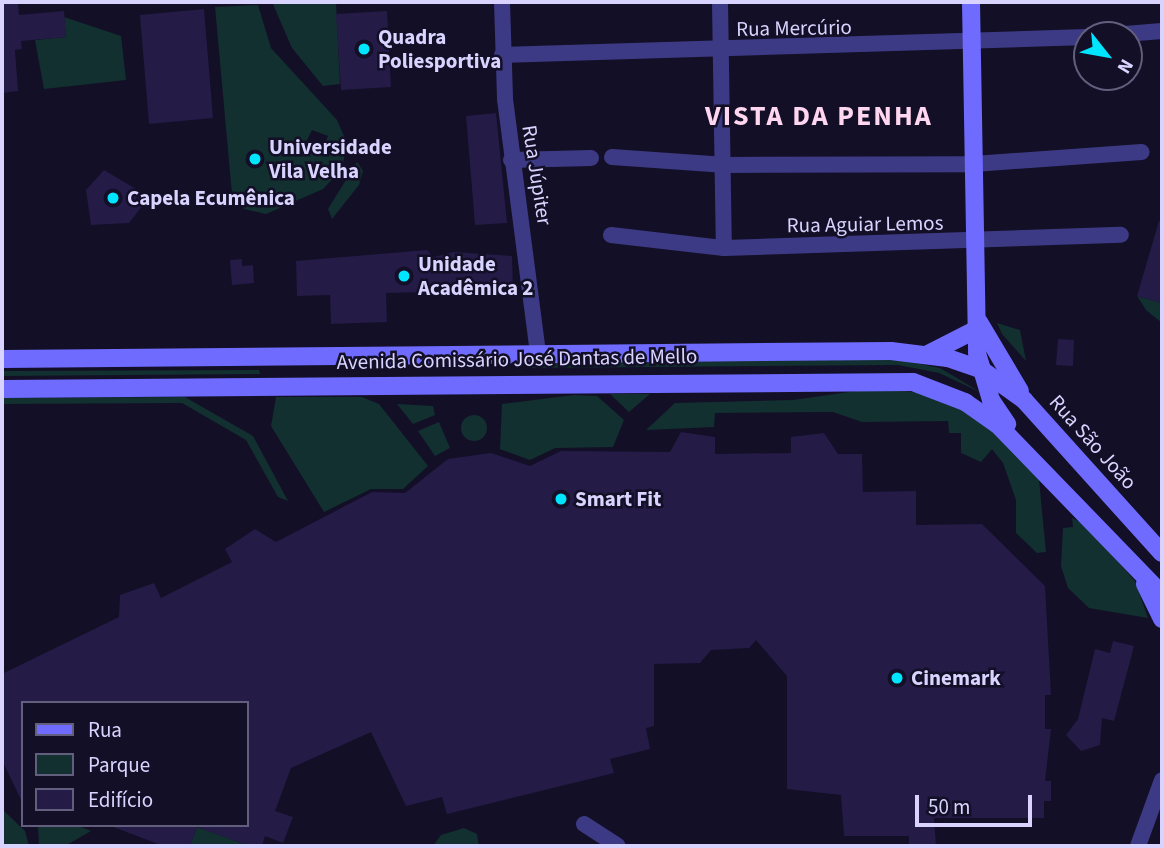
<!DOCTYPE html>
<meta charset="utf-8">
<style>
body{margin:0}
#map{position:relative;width:1164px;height:848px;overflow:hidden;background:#130f26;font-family:"Source Sans 3",sans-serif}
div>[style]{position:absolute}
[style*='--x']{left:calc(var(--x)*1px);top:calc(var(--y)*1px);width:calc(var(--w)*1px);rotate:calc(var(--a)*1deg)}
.green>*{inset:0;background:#12302f}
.round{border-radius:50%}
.building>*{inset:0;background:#241b47}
.street>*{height:16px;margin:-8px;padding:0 8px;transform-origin:8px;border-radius:8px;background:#3d3a85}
.secondary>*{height:18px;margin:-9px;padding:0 9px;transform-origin:9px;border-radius:9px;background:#6f6bff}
.dots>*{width:19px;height:19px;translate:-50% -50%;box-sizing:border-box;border:4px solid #130f26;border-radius:50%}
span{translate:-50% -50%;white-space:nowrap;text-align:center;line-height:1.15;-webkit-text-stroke:5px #130f26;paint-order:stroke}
.street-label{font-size:21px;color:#d9d4ff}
.poi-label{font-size:21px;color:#d9d4ff;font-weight:700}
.left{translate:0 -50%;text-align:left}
.district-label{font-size:28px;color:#ffd6f0;font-weight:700;letter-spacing:2px}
.frame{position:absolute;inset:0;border:4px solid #d9d4ff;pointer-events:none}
.legend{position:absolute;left:21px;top:701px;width:228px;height:126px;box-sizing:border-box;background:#130f26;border:2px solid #625e7d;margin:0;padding:9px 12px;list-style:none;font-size:21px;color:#d9d4ff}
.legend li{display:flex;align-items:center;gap:14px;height:35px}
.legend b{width:35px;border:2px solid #625e7d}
.north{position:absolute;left:1073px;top:21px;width:70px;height:70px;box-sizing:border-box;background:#130f26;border:2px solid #625e7d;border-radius:50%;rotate:121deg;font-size:19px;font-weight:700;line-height:28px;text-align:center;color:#d9d4ff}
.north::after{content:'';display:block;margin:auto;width:24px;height:32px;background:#00e5ff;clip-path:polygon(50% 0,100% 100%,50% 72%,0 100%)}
.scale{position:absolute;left:915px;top:795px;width:117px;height:32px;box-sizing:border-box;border:4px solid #d9d4ff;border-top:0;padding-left:9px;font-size:21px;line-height:24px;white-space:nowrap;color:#d9d4ff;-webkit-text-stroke:5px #130f26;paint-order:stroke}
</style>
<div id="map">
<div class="green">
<i style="clip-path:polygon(272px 2px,336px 2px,340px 84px,323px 86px,292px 48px)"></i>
<i style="clip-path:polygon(evenodd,258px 5px,271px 48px,337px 120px,347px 143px,342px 169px,323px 189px,266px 214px,244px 209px,232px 194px,215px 7px,258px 5px,312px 130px,328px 136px,321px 152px,306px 142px,312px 130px)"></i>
<i style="clip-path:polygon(64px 17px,121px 36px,126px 80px,44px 89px,35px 40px,66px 37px)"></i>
<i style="clip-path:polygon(357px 162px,363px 171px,359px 185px,332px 219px,328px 209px)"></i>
<i style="clip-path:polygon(1137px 296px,1162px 303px,1162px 323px,1146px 310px)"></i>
<i style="clip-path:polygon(997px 323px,1020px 330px,1026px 361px,1002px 334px)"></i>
<i style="clip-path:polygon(896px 359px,940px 368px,982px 393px,939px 373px,898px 365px,531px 368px,547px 362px)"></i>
<i style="clip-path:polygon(259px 370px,260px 374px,2px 376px,2px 371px)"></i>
<i style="clip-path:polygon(870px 389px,917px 392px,957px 406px,992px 429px,1039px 480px,1046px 552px,1037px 553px,1016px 533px,1016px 500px,1003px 463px,992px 449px,981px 462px,961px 453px,961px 433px,949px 433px,948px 421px,862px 422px,833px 412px,715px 413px,714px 427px,646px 430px,675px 403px,793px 400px)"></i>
<i style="clip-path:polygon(610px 394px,650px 394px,629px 412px)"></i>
<i style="clip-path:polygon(574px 395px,597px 396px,624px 420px,613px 447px,555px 448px,530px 460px,500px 449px,502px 404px)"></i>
<i style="clip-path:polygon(185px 397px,253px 436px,288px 501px,278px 497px,246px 440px,182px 403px,2px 404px,2px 398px)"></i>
<i style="clip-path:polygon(276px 397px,362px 397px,379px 404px,428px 466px,403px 489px,371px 489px,324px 512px,271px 426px)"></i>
<i style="clip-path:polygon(397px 404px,433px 406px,435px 415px,413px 424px)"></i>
<i class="round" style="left:461px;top:415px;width:26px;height:26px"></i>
<i style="clip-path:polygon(439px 422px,450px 448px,435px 456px,418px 431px)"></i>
<i style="clip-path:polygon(1072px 518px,1086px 525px,1135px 581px,1148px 618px,1089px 608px,1068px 588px,1061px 566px,1063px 528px,1073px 527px)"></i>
<i style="clip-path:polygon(2px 809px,25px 831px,29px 846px,2px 846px)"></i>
<i style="clip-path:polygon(38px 825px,76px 825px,91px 831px,65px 846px,39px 846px)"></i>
<i style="clip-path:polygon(197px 827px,250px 846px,190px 846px)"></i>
<i style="clip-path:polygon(464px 828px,477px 834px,479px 846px,433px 846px,441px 835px)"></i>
</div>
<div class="building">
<i style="clip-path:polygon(2px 2px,18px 2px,19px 15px,64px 11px,66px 37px,21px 41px,22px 49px,15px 50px,18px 91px,2px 93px)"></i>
<i style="clip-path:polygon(204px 9px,213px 118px,149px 124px,140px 15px)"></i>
<i style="clip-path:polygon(387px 11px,391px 87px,341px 90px,336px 14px)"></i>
<i style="clip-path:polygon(496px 113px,507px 223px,475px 225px,466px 116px)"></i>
<i style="clip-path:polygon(104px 170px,136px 189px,143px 205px,129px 223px,91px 225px,86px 190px)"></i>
<i style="clip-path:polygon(1159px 221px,1162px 221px,1162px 303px,1137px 296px)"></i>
<i style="clip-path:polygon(427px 250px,434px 257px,453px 252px,512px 256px,513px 290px,386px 293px,387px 322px,331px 324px,330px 295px,297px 296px,296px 261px)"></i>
<i style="clip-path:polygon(242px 259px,242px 266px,253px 265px,254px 283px,232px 285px,230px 260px)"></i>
<i style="clip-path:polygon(1058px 339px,1074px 340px,1073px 366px,1056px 365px)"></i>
<i style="clip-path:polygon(681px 432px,715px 437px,715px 454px,791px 453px,791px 437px,824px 433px,838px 454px,862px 454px,863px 492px,916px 491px,916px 525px,982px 524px,1045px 586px,1051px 695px,1045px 695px,1045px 729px,1051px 729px,1045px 781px,1051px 781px,1051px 801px,1044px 801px,1044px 818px,934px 818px,936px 846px,909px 846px,909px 836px,844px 836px,841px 795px,787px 789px,787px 676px,756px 640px,749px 648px,711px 650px,700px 663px,654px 664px,654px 726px,646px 728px,650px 749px,610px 759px,614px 773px,447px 814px,442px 797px,406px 806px,371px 732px,291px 768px,275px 811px,293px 817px,283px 843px,265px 836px,262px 846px,250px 846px,197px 827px,190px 846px,163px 846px,111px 826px,247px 825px,247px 703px,23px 703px,23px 804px,2px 760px,2px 674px,119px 617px,120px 595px,154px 583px,161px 598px,232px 562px,225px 549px,255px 529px,276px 542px,372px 492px,405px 493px,448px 459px,491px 453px,530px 466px,561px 451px,670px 452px)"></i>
<i style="clip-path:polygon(1113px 641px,1134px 646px,1114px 721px,1102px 718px,1100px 745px,1081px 751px,1066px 735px,1078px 719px,1095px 649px,1110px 653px)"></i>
</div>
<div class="street">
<i style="--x:502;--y:2;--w:97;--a:88.2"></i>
<i style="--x:505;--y:99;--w:257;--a:82.6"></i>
<i style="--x:720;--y:2;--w:246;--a:89.1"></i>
<i style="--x:1113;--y:35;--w:49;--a:-4.7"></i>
<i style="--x:502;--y:55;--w:585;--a:-1.76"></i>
<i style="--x:612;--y:157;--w:114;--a:4"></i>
<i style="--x:726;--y:165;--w:248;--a:-0.2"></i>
<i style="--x:974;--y:164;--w:168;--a:-4.1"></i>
<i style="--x:511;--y:160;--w:80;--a:-1.4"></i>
<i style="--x:611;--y:235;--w:114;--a:6.6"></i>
<i style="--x:724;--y:248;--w:397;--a:-1.9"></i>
<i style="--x:584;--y:824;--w:40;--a:32.9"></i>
<i style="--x:1138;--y:846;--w:70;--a:-70"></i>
</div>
<div class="secondary">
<i style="--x:971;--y:2;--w:351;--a:89"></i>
<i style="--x:977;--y:353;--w:49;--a:73.4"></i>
<i style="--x:991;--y:400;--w:29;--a:56"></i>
<i style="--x:979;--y:322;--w:80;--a:59.3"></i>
<i style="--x:928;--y:354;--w:55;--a:-27"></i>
<i style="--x:2;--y:359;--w:889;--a:-0.52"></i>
<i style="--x:891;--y:351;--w:57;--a:7"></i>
<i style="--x:948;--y:358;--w:36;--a:19"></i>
<i style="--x:982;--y:370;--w:52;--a:35.5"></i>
<i style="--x:1024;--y:400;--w:206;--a:48"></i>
<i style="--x:2;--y:389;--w:911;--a:-0.44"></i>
<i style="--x:913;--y:382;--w:56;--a:21"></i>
<i style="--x:965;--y:402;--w:39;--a:35"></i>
<i style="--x:997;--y:424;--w:237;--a:45.9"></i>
<i style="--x:1145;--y:584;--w:39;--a:64"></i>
</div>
<div class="dots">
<i style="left:364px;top:49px;background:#00e5ff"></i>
<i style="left:255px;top:159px;background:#00e5ff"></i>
<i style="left:113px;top:198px;background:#00e5ff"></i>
<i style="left:404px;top:276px;background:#00e5ff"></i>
<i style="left:561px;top:499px;background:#00e5ff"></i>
<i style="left:897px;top:678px;background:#00e5ff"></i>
</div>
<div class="street-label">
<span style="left:794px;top:28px;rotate:-1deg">Rua Mercúrio</span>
<span style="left:537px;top:175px;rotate:81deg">Rua Júpiter</span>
<span style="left:865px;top:224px;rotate:-1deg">Rua Aguiar Lemos</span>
<span style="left:517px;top:359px;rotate:-1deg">Avenida Comissário José Dantas de Mello</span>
<span style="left:1093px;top:442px;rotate:48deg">Rua São João</span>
</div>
<div class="poi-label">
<span class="left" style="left:378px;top:49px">Quadra<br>Poliesportiva</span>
<span class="left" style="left:269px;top:159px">Universidade<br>Vila Velha</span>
<span class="left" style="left:127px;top:198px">Capela Ecumênica</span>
<span class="left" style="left:418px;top:276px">Unidade<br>Acadêmica 2</span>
<span class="left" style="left:575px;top:499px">Smart Fit</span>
<span class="left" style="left:911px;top:678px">Cinemark</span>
</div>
<div class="district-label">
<span style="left:819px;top:116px">VISTA DA PENHA</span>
</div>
<div class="frame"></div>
<ul class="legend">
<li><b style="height:9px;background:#6f6bff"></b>Rua</li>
<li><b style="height:19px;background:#12302f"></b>Parque</li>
<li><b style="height:19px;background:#241b47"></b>Edifício</li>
</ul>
<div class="north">N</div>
<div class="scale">50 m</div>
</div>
